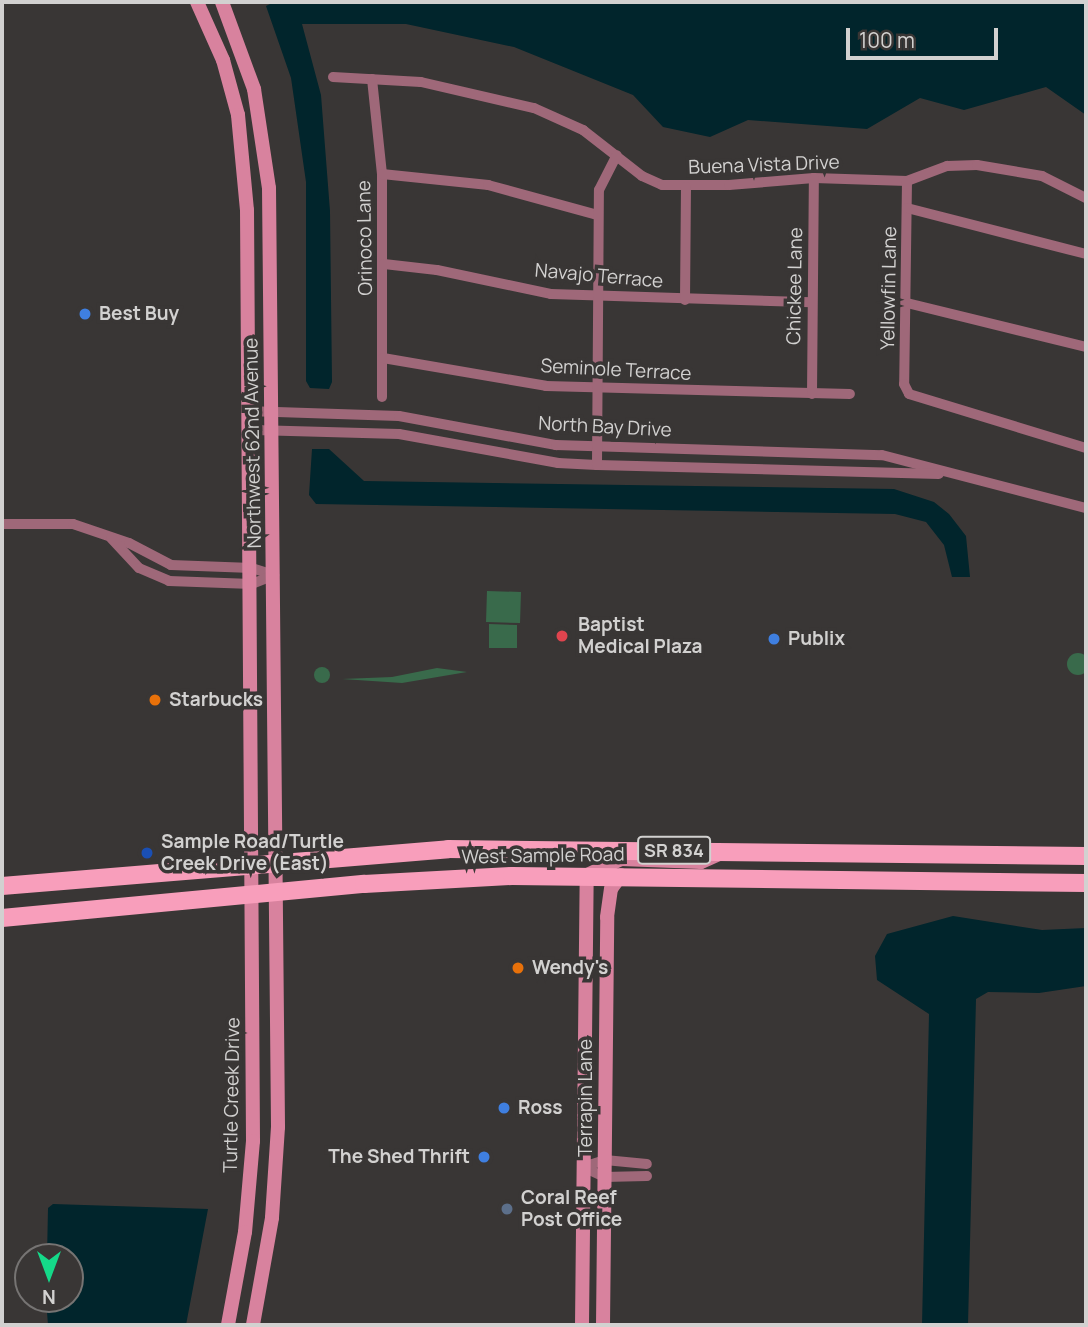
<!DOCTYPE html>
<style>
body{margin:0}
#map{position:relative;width:1088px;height:1327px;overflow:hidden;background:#393635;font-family:Manrope,sans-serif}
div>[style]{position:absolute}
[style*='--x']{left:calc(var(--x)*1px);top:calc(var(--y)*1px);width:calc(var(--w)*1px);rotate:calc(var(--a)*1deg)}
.green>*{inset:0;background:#396a4b}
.round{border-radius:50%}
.water>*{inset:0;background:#01252c}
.street>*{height:10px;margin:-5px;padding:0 5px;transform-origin:5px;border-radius:5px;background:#9f6879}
.secondary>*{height:14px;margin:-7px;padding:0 7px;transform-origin:7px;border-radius:7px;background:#d8829e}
.primary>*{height:18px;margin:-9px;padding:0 9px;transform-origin:9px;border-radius:9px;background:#f89ebb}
.dots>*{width:19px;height:19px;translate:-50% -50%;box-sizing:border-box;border:4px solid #393635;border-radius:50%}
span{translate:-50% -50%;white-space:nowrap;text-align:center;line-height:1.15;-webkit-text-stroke:7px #393635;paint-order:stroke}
.shield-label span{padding:2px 5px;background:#393635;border:2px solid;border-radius:5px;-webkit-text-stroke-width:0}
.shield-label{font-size:18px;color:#d2d1d0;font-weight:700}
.street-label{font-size:19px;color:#d2d1d0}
.poi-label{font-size:19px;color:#d2d1d0;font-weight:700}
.left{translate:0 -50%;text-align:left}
.right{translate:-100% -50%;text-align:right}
.frame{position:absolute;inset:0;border:4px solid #d2d1d0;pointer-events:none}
.north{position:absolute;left:14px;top:1243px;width:70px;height:70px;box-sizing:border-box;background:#393635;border:2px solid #767473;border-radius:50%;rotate:180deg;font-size:19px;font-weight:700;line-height:28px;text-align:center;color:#d2d1d0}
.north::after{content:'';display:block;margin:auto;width:24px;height:32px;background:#15d989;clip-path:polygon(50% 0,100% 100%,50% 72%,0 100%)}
.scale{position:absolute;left:846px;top:28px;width:152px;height:32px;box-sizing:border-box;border:4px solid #d2d1d0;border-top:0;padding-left:9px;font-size:21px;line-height:24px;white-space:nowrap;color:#d2d1d0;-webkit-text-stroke:5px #393635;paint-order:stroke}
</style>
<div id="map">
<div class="green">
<i style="clip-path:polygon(487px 591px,521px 592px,520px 623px,486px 622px)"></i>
<i style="clip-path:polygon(489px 624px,517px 625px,517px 648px,489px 648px)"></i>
<i class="round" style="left:1067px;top:653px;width:22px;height:22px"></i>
<i class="round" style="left:314px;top:667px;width:16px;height:16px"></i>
<i style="clip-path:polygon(437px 668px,467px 672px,402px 683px,342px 679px,392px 677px)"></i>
</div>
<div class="water">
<i style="clip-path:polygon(274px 2px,1086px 2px,1086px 115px,1046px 87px,964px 110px,920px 98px,867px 129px,748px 120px,710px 137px,663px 127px,633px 95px,514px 47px,406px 24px,302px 24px,321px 95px,330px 211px,332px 382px,329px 389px,310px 388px,306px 381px,306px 182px,291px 78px,266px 6px)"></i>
<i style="clip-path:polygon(312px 449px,329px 449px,364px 481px,894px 489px,934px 502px,949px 514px,966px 536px,970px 577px,952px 577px,944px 545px,926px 522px,895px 514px,316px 504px,309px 495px)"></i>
<i style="clip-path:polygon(953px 916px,1042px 930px,1086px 928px,1086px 986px,1039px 993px,988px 992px,976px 999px,968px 1325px,922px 1325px,929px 1014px,877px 980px,875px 956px,887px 934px)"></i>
<i style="clip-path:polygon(53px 1204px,208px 1209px,186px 1325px,48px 1325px,46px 1299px,70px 1299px,70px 1257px,47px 1257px,48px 1208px)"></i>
</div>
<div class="street">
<i style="--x:333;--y:77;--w:88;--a:3.3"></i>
<i style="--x:421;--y:82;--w:116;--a:13"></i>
<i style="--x:534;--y:108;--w:54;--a:24.2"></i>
<i style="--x:583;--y:130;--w:75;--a:37.9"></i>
<i style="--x:642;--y:176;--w:22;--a:24"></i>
<i style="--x:662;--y:185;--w:67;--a:0"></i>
<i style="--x:729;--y:185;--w:85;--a:-4.7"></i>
<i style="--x:814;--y:178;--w:93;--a:1.8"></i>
<i style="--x:907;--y:181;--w:43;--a:-20.6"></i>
<i style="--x:947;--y:166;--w:30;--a:-2"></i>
<i style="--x:977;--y:165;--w:66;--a:9.6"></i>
<i style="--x:1042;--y:176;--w:49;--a:26.6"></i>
<i style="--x:372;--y:79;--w:96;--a:84"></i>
<i style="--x:382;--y:174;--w:223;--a:90"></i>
<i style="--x:382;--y:174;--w:107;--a:5.9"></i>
<i style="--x:488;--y:185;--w:114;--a:15.3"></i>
<i style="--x:907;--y:181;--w:203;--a:90.8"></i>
<i style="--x:904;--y:384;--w:11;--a:63"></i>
<i style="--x:909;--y:394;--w:185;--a:17"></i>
<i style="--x:907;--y:208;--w:185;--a:14.4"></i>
<i style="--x:384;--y:264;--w:53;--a:6.5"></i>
<i style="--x:437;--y:270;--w:116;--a:11.9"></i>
<i style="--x:551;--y:294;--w:261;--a:1.8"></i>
<i style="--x:685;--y:300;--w:113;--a:-89.5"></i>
<i style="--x:907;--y:303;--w:184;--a:13.8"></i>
<i style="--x:383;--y:358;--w:165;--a:9.7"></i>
<i style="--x:546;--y:386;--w:304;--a:1.5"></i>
<i style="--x:812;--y:394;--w:216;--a:-89.5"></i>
<i style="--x:249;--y:411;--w:150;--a:1.9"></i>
<i style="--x:399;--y:416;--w:160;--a:10.5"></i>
<i style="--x:556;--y:445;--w:326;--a:1.8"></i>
<i style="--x:882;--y:455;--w:211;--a:14.6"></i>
<i style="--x:250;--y:430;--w:149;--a:1.5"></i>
<i style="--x:399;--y:434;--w:162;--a:10.3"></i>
<i style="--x:558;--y:463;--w:39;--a:3"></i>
<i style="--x:597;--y:465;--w:342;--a:1.5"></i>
<i style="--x:597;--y:465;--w:275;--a:-89.6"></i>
<i style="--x:599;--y:190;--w:39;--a:-63"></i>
<i style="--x:2;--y:524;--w:71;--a:0"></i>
<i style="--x:73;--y:524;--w:59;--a:18.7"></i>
<i style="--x:129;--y:543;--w:47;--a:27.6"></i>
<i style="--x:171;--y:565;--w:81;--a:2.1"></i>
<i style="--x:252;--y:568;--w:23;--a:18"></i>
<i style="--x:111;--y:538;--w:41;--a:47"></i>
<i style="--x:139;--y:568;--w:33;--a:23"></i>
<i style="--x:169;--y:581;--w:83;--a:2.1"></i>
<i style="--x:252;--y:584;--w:24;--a:-22"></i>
<i style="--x:583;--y:1167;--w:23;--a:25"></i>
<i style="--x:604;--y:1177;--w:43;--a:-1.3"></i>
<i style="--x:583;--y:1167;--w:23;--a:-18"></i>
<i style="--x:605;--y:1160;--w:42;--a:5.4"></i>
</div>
<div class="secondary">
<i style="--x:197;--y:2;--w:64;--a:65.9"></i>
<i style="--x:223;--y:60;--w:57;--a:74.7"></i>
<i style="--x:238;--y:115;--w:95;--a:84.6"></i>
<i style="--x:247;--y:210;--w:931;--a:89.63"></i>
<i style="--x:253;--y:1141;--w:91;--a:95"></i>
<i style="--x:245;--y:1232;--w:95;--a:100.4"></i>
<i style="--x:222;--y:2;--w:93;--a:69.8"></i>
<i style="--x:254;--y:89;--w:100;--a:81.4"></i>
<i style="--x:269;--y:188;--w:939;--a:89.45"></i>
<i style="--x:278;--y:1127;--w:91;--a:93.8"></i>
<i style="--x:272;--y:1218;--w:109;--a:100.1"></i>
<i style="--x:582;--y:1325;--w:450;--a:-89.4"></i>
<i style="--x:587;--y:875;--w:38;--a:-25"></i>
<i style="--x:621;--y:859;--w:80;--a:2.1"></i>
<i style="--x:701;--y:862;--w:22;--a:-24"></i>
<i style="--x:603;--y:1325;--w:408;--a:-89.4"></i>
<i style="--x:607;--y:917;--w:28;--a:-82"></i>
<i style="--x:611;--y:889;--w:17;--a:-54"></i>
</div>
<div class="primary">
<i style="--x:2;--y:886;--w:448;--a:-4.7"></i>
<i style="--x:448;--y:849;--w:638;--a:0.63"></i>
<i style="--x:2;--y:918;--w:364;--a:-5.4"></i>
<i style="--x:364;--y:884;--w:148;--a:-3.1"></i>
<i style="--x:512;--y:876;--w:574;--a:0.7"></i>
</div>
<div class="dots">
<i style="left:85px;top:314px;background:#3f7fe0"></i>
<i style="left:562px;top:636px;background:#e0444e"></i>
<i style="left:774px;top:639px;background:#3f7fe0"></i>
<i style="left:155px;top:700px;background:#e8710a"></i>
<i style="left:147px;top:853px;background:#1a4fb4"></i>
<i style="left:518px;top:968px;background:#e8710a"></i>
<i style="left:504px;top:1108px;background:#3f7fe0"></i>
<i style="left:484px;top:1157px;background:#3f7fe0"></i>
<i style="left:507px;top:1209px;background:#5c6f8a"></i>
</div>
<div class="shield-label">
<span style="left:674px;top:850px">SR 834</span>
</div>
<div class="street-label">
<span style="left:764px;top:165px;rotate:-2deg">Buena Vista Drive</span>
<span style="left:365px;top:238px;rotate:-91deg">Orinoco Lane</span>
<span style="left:599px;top:276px;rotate:5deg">Navajo Terrace</span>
<span style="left:795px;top:286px;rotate:-89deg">Chickee Lane</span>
<span style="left:889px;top:288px;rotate:-89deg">Yellowfin Lane</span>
<span style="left:616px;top:370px;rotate:3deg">Seminole Terrace</span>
<span style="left:605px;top:427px;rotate:3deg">North Bay Drive</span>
<span style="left:253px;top:443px;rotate:-91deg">Northwest 62nd Avenue</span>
<span style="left:543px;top:856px;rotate:-1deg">West Sample Road</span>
<span style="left:232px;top:1095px;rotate:-89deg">Turtle Creek Drive</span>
<span style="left:586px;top:1098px;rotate:-90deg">Terrapin Lane</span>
</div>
<div class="poi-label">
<span class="left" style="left:99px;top:314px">Best Buy</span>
<span class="left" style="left:578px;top:636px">Baptist<br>Medical Plaza</span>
<span class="left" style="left:788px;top:639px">Publix</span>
<span class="left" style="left:169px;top:700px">Starbucks</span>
<span class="left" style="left:161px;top:853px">Sample Road/Turtle<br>Creek Drive (East)</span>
<span class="left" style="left:532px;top:968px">Wendy's</span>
<span class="left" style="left:518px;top:1108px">Ross</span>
<span class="right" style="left:470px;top:1157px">The Shed Thrift</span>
<span class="left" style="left:521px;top:1209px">Coral Reef<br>Post Office</span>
</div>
<div class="frame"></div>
<div class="north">N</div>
<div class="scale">100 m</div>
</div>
